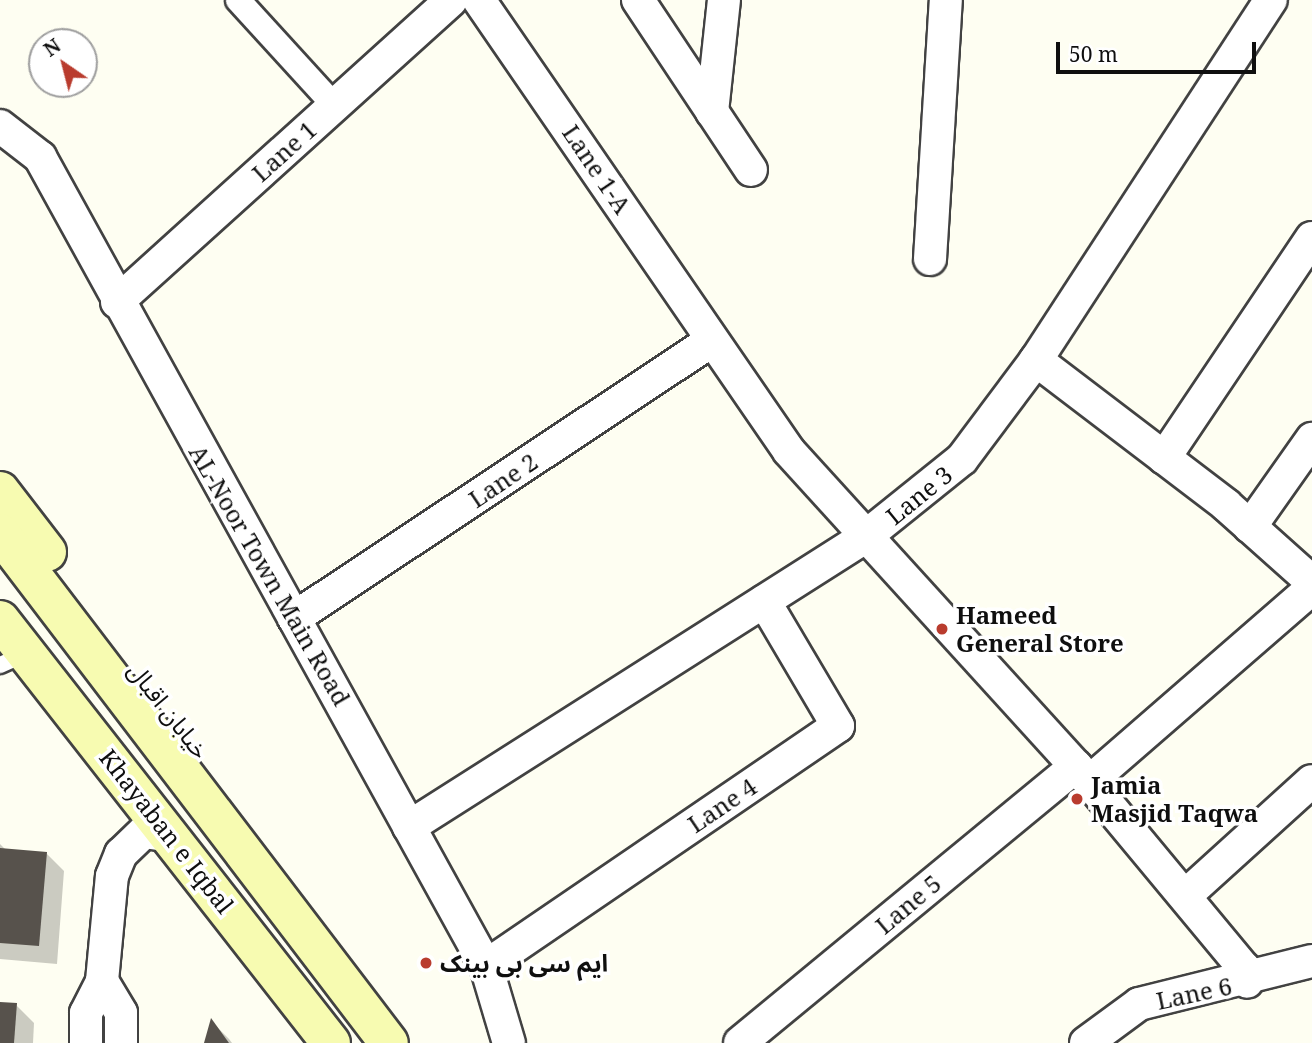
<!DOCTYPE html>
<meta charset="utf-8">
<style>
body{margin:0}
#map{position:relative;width:1312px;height:1043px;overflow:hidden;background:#fefef2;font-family:"Noto Serif","Noto Sans Arabic",serif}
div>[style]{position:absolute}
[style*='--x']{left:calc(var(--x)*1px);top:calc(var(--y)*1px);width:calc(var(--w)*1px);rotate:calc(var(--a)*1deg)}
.shadow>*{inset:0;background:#0003}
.building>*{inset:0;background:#57524c}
.roads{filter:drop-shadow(2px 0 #424242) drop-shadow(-2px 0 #424242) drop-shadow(0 2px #424242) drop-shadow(0 -2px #424242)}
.service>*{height:16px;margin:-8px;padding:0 8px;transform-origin:8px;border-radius:8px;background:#fff}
.pedestrian>*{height:24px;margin:-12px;padding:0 12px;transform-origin:12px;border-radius:12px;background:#fff}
.minor>*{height:32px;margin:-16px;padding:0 16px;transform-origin:16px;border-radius:16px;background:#fff}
.secondary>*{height:38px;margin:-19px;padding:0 19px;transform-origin:19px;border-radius:19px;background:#f7fbb1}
.dots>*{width:19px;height:19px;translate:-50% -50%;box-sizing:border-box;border:4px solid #fff;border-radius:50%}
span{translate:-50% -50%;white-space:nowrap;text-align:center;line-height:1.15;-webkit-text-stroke:7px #fff;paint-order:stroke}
.street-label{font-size:24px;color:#0f0f0f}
.poi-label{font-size:24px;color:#0f0f0f;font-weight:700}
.left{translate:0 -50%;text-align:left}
.north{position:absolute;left:28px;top:28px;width:70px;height:70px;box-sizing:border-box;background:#fff;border:2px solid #9f9f9f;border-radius:50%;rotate:325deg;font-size:19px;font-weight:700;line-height:28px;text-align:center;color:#0f0f0f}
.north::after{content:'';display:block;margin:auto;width:24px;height:32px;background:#b93c2e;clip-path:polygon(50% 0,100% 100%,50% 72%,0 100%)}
.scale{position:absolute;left:1056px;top:42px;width:200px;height:32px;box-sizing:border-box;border:4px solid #0f0f0f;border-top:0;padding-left:9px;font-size:21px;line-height:24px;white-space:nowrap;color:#0f0f0f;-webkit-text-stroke:5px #fff;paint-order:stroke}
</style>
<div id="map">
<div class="shadow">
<i style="clip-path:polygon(0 844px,6px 850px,46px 853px,64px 871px,57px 964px,0 959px)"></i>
<i style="clip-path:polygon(0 1004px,16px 1005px,34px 1023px,33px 1043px,0 1043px)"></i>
<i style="clip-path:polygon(211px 1021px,229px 1039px,232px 1043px,205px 1043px)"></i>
</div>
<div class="building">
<i style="clip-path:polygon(0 848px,47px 852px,39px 946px,0 943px)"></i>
<i style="clip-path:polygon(0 1002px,17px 1003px,14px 1043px,0 1043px)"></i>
<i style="clip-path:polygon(211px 1018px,229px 1043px,204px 1043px)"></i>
</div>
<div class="roads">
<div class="service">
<i style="--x:0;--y:665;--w:30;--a:-24"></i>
</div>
<div class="pedestrian">
<i style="--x:238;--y:0;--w:142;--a:47.6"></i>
</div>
<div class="minor">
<i style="--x:479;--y:0;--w:547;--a:55.5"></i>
<i style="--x:789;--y:451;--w:426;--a:47.7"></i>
<i style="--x:1076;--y:766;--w:263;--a:50.3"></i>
<i style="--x:1244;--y:968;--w:14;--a:78"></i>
<i style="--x:638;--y:0;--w:204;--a:56.4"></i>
<i style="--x:712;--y:112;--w:113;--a:-83.9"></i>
<i style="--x:0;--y:126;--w:51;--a:37.8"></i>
<i style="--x:40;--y:157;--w:924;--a:61.13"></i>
<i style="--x:486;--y:966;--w:80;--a:73.4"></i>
<i style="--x:930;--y:259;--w:259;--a:-86.5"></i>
<i style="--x:117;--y:302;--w:450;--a:-42.1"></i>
<i style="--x:1036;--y:360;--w:239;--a:37.3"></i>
<i style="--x:1226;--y:505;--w:115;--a:41.8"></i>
<i style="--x:1164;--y:458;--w:265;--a:-56.1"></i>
<i style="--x:1250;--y:527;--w:108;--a:-54.8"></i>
<i style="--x:294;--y:618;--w:501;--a:-33.59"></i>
<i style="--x:1089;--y:782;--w:296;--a:-41"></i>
<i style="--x:409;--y:827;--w:540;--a:-32.45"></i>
<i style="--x:865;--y:537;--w:124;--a:-38.8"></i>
<i style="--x:962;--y:459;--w:124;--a:-53.2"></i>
<i style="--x:1036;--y:360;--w:430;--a:-56.9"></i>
<i style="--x:1185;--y:896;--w:171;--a:-42.2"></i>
<i style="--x:486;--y:966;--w:426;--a:-34.3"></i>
<i style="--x:838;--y:726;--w:145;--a:-120.6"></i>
<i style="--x:102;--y:981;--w:37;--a:59"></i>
<i style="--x:121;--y:1013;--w:30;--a:90"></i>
<i style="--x:86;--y:1043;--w:30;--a:-90"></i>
<i style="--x:86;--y:1013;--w:36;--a:-63"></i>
<i style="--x:102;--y:981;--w:105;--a:-84.6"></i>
<i style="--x:112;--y:876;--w:24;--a:-68"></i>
<i style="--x:121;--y:854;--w:32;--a:-44"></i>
<i style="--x:144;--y:832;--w:28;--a:8"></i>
<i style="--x:740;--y:1043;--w:435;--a:-39.5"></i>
<i style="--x:1086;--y:1043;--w:66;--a:-36.3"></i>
<i style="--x:1139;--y:1004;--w:178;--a:-14"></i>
</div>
<div class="secondary">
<i style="--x:0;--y:491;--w:77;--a:52.4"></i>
<i style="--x:0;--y:533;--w:641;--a:52.67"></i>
<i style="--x:0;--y:620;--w:537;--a:51.96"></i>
</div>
</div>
<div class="dots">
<i style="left:942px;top:629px;background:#b93c2e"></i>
<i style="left:1077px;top:799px;background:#b93c2e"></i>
<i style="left:426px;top:963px;background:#b93c2e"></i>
</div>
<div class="street-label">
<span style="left:284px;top:151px;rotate:-42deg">Lane 1</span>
<span style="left:597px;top:169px;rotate:56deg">Lane 1-A</span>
<span style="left:503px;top:480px;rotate:-34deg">Lane 2</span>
<span style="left:919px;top:495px;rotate:-39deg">Lane 3</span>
<span style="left:270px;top:575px;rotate:60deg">AL-Noor Town Main Road</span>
<span style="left:169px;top:710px;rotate:52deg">خیابان اقبال</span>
<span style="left:722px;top:805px;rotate:-34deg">Lane 4</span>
<span style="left:167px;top:831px;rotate:52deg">Khayaban e Iqbal</span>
<span style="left:908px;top:904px;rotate:-40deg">Lane 5</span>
<span style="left:1194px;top:993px;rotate:-12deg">Lane 6</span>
</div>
<div class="poi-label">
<span class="left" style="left:956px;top:629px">Hameed<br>General Store</span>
<span class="left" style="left:1091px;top:799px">Jamia<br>Masjid Taqwa</span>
<span class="left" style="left:440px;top:963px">ایم سی بی بینک</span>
</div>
<div class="north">N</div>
<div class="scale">50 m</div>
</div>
